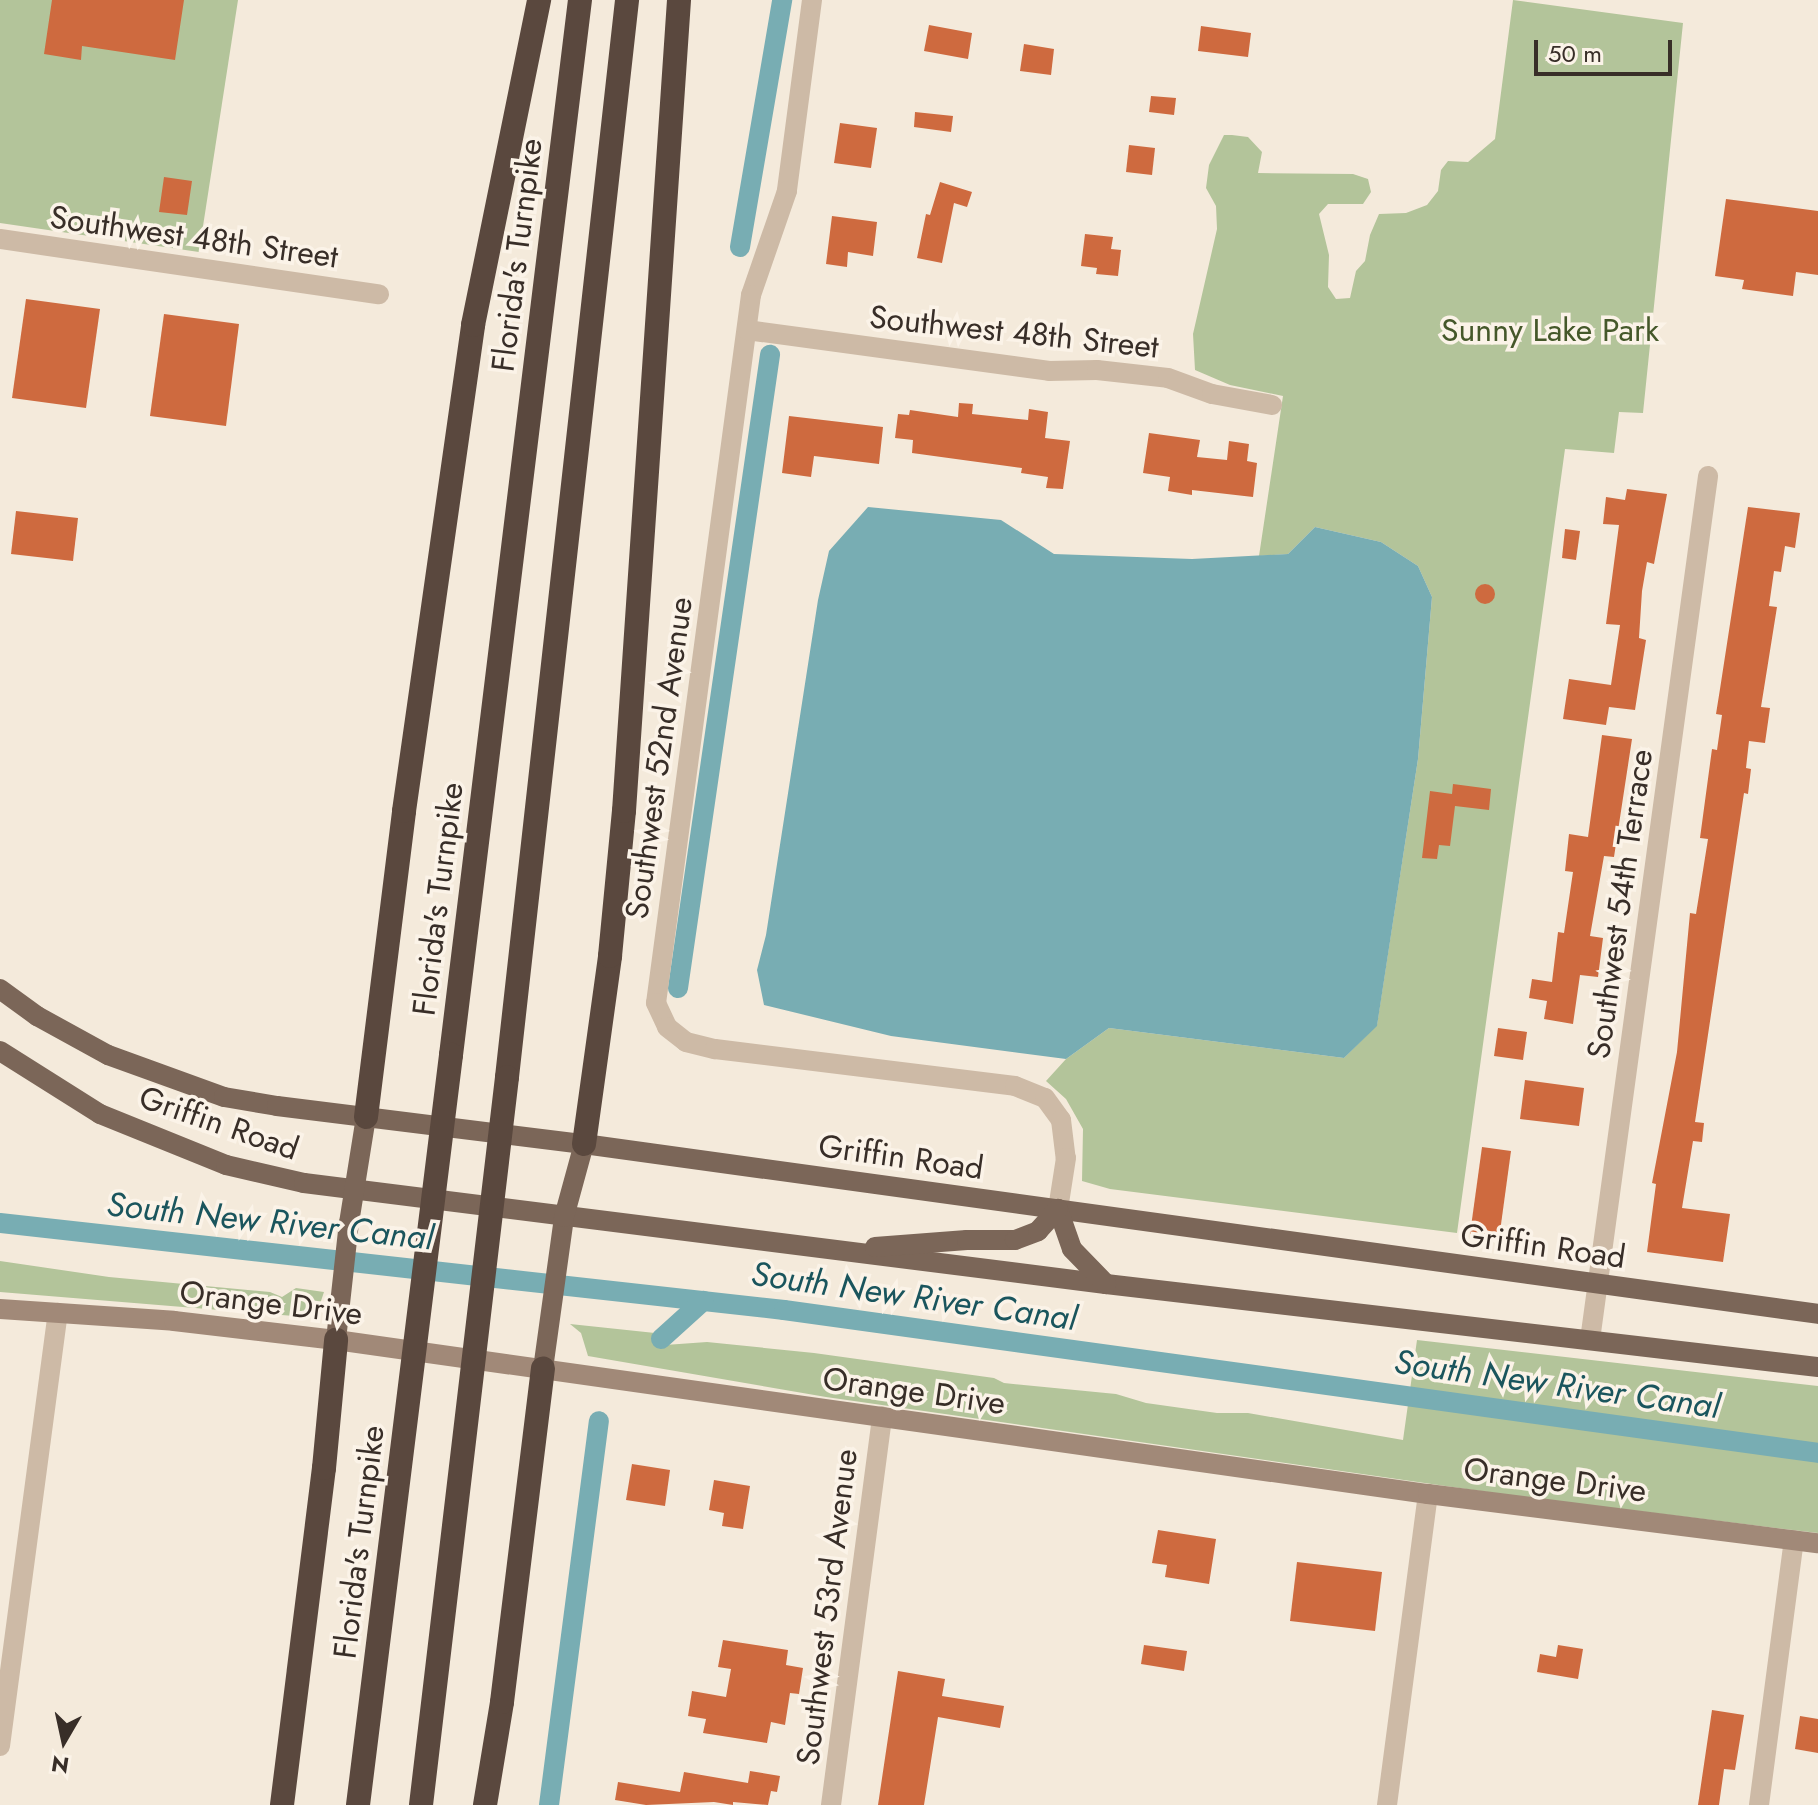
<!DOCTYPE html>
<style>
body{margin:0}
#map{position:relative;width:1818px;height:1805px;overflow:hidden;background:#f4eadb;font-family:Jost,sans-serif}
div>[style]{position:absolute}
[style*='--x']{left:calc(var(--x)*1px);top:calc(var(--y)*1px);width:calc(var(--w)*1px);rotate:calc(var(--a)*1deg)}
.green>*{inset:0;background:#b3c49a}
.water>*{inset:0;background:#78adb3}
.canal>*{height:20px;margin:-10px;padding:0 10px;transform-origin:10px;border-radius:10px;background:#78adb3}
.building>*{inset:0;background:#ce6a3f}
.round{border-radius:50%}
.street>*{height:20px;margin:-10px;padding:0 10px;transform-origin:10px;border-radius:10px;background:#cdbaa6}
.secondary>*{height:20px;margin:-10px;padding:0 10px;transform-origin:10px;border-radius:10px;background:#a18978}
.primary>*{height:20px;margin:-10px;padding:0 10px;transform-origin:10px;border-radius:10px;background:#7b6658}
.highway>*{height:24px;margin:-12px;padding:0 12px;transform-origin:12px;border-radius:12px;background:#5a483e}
.highway-bridge>*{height:24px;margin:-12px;padding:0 12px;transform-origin:12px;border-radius:12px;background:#5a483e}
span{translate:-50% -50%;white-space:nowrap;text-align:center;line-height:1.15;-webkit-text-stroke:7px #fbf3e8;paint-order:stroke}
.street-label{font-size:32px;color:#382e28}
.park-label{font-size:32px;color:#45582a}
.water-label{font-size:34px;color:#1a555d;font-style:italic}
.north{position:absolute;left:24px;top:1701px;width:80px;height:80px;-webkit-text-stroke:6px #fbf3e8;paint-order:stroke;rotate:189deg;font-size:22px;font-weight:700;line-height:32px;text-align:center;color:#382e28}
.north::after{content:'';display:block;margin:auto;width:28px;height:36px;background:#382e28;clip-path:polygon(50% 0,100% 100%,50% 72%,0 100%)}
.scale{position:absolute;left:1534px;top:40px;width:138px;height:36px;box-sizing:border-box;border:4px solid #382e28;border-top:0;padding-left:10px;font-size:24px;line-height:28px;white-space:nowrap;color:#382e28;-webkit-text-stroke:6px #fbf3e8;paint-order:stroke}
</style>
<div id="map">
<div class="green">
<i style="clip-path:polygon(0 0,238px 0,199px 252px,0 223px)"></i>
<i style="clip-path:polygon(1513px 0,1683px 23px,1643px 413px,1619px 412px,1614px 453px,1565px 449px,1457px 1233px,1110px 1189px,1082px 1181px,1083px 1129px,1066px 1099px,1046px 1081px,1066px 1059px,1109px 1028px,1344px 1058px,1377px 1025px,1418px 759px,1432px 597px,1418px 566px,1381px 542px,1315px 527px,1288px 554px,1259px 556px,1283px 396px,1230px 385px,1195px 370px,1193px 334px,1217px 229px,1216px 206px,1206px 188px,1209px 165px,1224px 135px,1232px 135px,1248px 137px,1262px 152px,1258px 173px,1353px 174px,1368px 179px,1371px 192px,1363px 204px,1328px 204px,1319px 214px,1329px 255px,1328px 287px,1336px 299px,1350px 298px,1356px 271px,1365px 261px,1370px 235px,1379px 214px,1406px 213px,1427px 205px,1438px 191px,1441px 170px,1448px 161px,1468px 162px,1495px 139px)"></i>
<i style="clip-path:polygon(0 1261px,109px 1277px,270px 1292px,282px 1297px,296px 1288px,324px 1292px,318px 1310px,294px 1316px,0 1292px)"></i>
<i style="clip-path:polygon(570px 1324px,655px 1333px,665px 1345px,707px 1342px,814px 1353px,994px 1378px,1004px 1383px,1116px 1394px,1146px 1403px,1217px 1413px,1248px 1413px,1403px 1440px,1417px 1340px,1818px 1386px,1818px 1533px,1522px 1497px,826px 1397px,588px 1356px,581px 1333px)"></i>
</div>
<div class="water">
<i style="clip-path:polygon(868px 507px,1001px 520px,1054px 554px,1192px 559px,1288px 554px,1315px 527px,1381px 542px,1418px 566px,1432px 597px,1418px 759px,1377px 1026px,1344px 1058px,1109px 1028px,1066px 1059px,891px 1036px,764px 1005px,757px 970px,766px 935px,818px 600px,829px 551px)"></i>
</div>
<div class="canal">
<i style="--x:740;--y:247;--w:251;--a:-80.3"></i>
<i style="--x:678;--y:988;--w:640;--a:-81.73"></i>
<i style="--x:0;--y:1223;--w:789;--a:6.33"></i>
<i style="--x:784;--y:1310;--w:1044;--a:7.87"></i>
<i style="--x:661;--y:1339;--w:57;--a:-42.1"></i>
<i style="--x:549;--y:1805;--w:387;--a:-82.6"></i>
</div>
<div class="building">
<i style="clip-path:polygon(52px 0,184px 0,175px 60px,82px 46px,81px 60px,44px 54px)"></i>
<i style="clip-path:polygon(929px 25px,972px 33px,968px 59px,924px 51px)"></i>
<i style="clip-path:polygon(1201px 26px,1251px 33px,1248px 57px,1198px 51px)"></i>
<i style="clip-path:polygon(1024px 44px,1054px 49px,1051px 75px,1020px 71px)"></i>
<i style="clip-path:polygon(1151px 96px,1176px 98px,1174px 115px,1149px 112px)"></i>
<i style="clip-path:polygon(915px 112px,953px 116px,951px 132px,914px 127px)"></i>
<i style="clip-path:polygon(840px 123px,877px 128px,871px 168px,834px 163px)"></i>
<i style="clip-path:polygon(1129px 145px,1155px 148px,1152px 175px,1126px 172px)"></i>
<i style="clip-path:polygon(164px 177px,192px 181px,187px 215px,159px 212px)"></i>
<i style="clip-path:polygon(940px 182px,972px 192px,967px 207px,954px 203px,942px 263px,917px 258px,926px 214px,930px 215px)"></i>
<i style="clip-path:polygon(1726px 199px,1818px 211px,1818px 275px,1796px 272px,1793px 296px,1742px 289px,1744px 280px,1715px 276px)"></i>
<i style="clip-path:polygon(832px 216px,877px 222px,873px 256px,848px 252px,847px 267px,826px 264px)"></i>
<i style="clip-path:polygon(1085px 234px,1113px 237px,1111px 249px,1121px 250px,1118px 276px,1096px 274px,1097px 268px,1081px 266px)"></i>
<i style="clip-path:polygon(26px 299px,100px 309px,86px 408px,12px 398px)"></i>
<i style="clip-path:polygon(164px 314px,239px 324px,226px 426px,150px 416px)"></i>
<i style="clip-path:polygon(959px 403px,973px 404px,972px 414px,1028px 420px,1029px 409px,1048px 412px,1045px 438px,1070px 441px,1063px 489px,1046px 488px,1048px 477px,1021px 473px,1022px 468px,912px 453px,913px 440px,895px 438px,898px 414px,909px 415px,910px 410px,958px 417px)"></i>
<i style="clip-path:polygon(789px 416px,883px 427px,879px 464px,814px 456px,811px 477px,782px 473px)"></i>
<i style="clip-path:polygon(1149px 433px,1200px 440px,1197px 457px,1227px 460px,1229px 441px,1249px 444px,1247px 461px,1257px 463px,1253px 497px,1192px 490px,1192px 495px,1168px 491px,1170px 477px,1143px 473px)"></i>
<i style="clip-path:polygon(1627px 489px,1667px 494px,1654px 564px,1647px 562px,1642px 591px,1639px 638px,1646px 640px,1635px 710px,1609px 707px,1606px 725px,1563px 719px,1569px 679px,1611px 685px,1620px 625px,1606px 624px,1619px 525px,1603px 524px,1606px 497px,1625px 500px)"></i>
<i style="clip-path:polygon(1748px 507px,1800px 513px,1795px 548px,1785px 546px,1781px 572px,1774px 571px,1769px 606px,1777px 607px,1761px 707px,1770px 708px,1765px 743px,1749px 741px,1746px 768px,1751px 769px,1748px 794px,1744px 793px,1695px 1122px,1704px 1123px,1702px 1142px,1693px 1141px,1682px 1208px,1730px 1214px,1723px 1262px,1647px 1252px,1656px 1184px,1652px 1183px,1677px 1052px,1690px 913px,1696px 914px,1708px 839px,1700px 838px,1712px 749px,1717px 750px,1722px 715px,1716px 714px,1720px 689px)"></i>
<i style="clip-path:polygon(16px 511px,78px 518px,73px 561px,11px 554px)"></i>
<i style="clip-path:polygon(1565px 529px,1580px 531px,1576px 560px,1562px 558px)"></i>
<i class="round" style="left:1475px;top:584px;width:20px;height:20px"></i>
<i style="clip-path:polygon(1602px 735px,1632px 739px,1614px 857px,1604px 856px,1590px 936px,1603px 938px,1598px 977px,1580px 975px,1573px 1024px,1544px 1019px,1547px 1001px,1529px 998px,1532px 979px,1552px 982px,1558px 932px,1564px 933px,1573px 872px,1565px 871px,1569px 834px,1588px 837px)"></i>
<i style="clip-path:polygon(1453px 784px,1491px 789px,1489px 810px,1455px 806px,1450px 846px,1439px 845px,1437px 859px,1422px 858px,1430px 791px,1452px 794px)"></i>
<i style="clip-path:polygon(1498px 1028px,1527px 1032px,1523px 1060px,1494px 1056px)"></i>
<i style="clip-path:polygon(1525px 1080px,1584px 1088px,1579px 1126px,1520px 1119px)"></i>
<i style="clip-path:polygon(1482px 1147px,1511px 1151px,1499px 1239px,1470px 1234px)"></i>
<i style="clip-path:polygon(632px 1464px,670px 1470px,665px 1506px,626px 1500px)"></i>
<i style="clip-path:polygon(714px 1480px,750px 1486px,743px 1529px,722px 1526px,724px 1513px,709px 1510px)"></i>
<i style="clip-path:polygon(1158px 1530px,1216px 1539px,1209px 1584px,1165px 1577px,1167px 1565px,1152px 1563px)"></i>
<i style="clip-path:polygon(1297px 1562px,1382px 1572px,1375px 1631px,1290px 1621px)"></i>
<i style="clip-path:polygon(723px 1640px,788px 1650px,786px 1665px,803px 1668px,799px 1694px,790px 1693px,785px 1725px,771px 1722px,767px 1743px,703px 1733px,706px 1719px,688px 1716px,692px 1691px,726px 1697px,731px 1669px,718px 1667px)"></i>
<i style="clip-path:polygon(1144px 1645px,1187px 1651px,1184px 1671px,1141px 1664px)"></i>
<i style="clip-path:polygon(1558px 1645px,1583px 1649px,1578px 1679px,1537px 1672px,1540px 1654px,1556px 1657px)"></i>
<i style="clip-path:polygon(898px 1671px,945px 1679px,942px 1696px,1004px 1706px,1000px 1728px,938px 1717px,924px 1805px,878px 1805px)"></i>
<i style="clip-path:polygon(1712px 1710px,1744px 1715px,1735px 1770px,1724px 1769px,1719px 1805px,1698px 1805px)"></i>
<i style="clip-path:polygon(1800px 1716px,1818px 1719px,1818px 1753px,1795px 1749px)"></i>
<i style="clip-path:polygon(750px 1771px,780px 1776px,777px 1792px,771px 1791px,768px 1805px,733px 1802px,733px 1805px,714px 1802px,646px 1805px,615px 1800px,618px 1782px,680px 1792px,684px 1772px,748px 1783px)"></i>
</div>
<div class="street">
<i style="--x:812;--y:0;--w:193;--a:97.5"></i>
<i style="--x:787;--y:191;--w:110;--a:109.1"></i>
<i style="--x:751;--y:295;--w:714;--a:97.64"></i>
<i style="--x:656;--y:1003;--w:26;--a:65"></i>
<i style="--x:667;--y:1027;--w:24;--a:38"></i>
<i style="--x:686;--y:1042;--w:30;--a:14"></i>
<i style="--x:715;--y:1049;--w:302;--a:7"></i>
<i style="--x:1015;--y:1086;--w:32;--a:22"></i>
<i style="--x:1045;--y:1098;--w:27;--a:54"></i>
<i style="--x:1061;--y:1120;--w:38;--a:83"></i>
<i style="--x:1066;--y:1158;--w:52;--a:98.9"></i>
<i style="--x:0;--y:239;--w:383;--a:8.3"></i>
<i style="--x:747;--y:330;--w:305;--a:7.7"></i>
<i style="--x:1049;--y:371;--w:48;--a:-1.2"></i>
<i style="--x:1097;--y:370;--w:71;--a:6.4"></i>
<i style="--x:1168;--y:378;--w:47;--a:20"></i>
<i style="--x:1212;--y:394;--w:61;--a:10.4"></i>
<i style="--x:1590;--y:1340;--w:872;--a:-82.22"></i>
<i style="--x:0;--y:1746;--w:437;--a:-82.4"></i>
<i style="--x:831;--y:1805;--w:392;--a:-82.5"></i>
<i style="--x:1387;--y:1805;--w:314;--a:-82.5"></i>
<i style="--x:1759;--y:1805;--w:267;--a:-82.5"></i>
</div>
<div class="secondary">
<i style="--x:0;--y:1309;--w:174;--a:3.9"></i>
<i style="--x:174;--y:1321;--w:163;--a:6.7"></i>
<i style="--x:336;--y:1340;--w:1103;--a:8.03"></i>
<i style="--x:1428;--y:1494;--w:393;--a:7.2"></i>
</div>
<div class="primary">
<i style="--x:0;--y:989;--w:46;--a:36.1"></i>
<i style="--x:37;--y:1016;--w:81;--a:28.8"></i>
<i style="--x:108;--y:1055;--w:123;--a:19.9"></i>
<i style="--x:224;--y:1097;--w:54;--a:9.6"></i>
<i style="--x:277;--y:1106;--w:309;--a:7.1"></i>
<i style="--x:584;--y:1144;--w:1246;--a:7.84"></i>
<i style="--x:0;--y:1051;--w:118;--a:32.2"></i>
<i style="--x:100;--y:1114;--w:136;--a:22"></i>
<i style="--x:226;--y:1165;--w:80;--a:13"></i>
<i style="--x:304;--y:1183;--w:808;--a:7.18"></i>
<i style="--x:1106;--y:1284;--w:717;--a:6.65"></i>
<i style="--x:1058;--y:1209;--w:42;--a:70.7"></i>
<i style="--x:1072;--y:1249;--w:49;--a:45.8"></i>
<i style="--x:875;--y:1247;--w:92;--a:-4.4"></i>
<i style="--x:967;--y:1240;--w:48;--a:0"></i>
<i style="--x:1015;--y:1240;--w:25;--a:-21"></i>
<i style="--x:1038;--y:1231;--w:30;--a:-48"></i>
<i style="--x:336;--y:1340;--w:118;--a:-83.7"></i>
<i style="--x:349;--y:1223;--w:107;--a:-80.9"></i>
<i style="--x:543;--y:1369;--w:153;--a:-82.1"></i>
<i style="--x:564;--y:1217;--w:76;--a:-74.7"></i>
</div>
<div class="highway">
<i style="--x:451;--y:1055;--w:1063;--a:-83.03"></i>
<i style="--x:507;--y:1077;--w:1084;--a:-83.64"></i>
<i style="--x:366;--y:1117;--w:308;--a:-82.9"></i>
<i style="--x:404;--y:811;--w:491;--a:-81.9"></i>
<i style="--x:473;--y:325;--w:332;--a:-78.5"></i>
<i style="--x:584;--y:1144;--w:190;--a:-82.1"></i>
<i style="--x:610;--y:956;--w:146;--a:-84.5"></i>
<i style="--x:624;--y:811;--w:813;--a:-86.12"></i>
<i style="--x:282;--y:1805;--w:340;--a:-82.9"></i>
<i style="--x:324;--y:1468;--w:129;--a:-84.6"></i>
<i style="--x:485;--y:1805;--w:104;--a:-80.6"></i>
<i style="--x:502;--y:1702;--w:336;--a:-83"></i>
</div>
<div class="highway-bridge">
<i style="--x:358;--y:1805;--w:756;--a:-82.93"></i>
<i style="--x:421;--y:1805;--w:733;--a:-83.26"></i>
</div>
<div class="street-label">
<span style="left:194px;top:237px;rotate:8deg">Southwest 48th Street</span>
<span style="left:517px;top:255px;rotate:-83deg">Florida's Turnpike</span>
<span style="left:1014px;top:332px;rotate:6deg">Southwest 48th Street</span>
<span style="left:659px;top:758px;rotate:-82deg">Southwest 52nd Avenue</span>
<span style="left:438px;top:899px;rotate:-83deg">Florida's Turnpike</span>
<span style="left:1620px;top:904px;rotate:-82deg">Southwest 54th Terrace</span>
<span style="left:219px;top:1123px;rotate:19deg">Griffin Road</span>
<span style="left:901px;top:1157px;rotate:8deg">Griffin Road</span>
<span style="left:1543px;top:1246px;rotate:8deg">Griffin Road</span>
<span style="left:271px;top:1303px;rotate:7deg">Orange Drive</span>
<span style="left:914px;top:1391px;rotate:8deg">Orange Drive</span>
<span style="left:1555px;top:1480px;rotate:7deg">Orange Drive</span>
<span style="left:359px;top:1542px;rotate:-83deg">Florida's Turnpike</span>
<span style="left:827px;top:1607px;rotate:-83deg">Southwest 53rd Avenue</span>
</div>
<div class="park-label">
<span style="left:1550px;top:330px">Sunny Lake Park</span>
</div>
<div class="water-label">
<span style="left:270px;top:1221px;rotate:6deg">South New River Canal</span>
<span style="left:914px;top:1296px;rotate:8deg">South New River Canal</span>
<span style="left:1557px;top:1384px;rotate:8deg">South New River Canal</span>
</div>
<div class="north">N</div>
<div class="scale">50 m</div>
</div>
